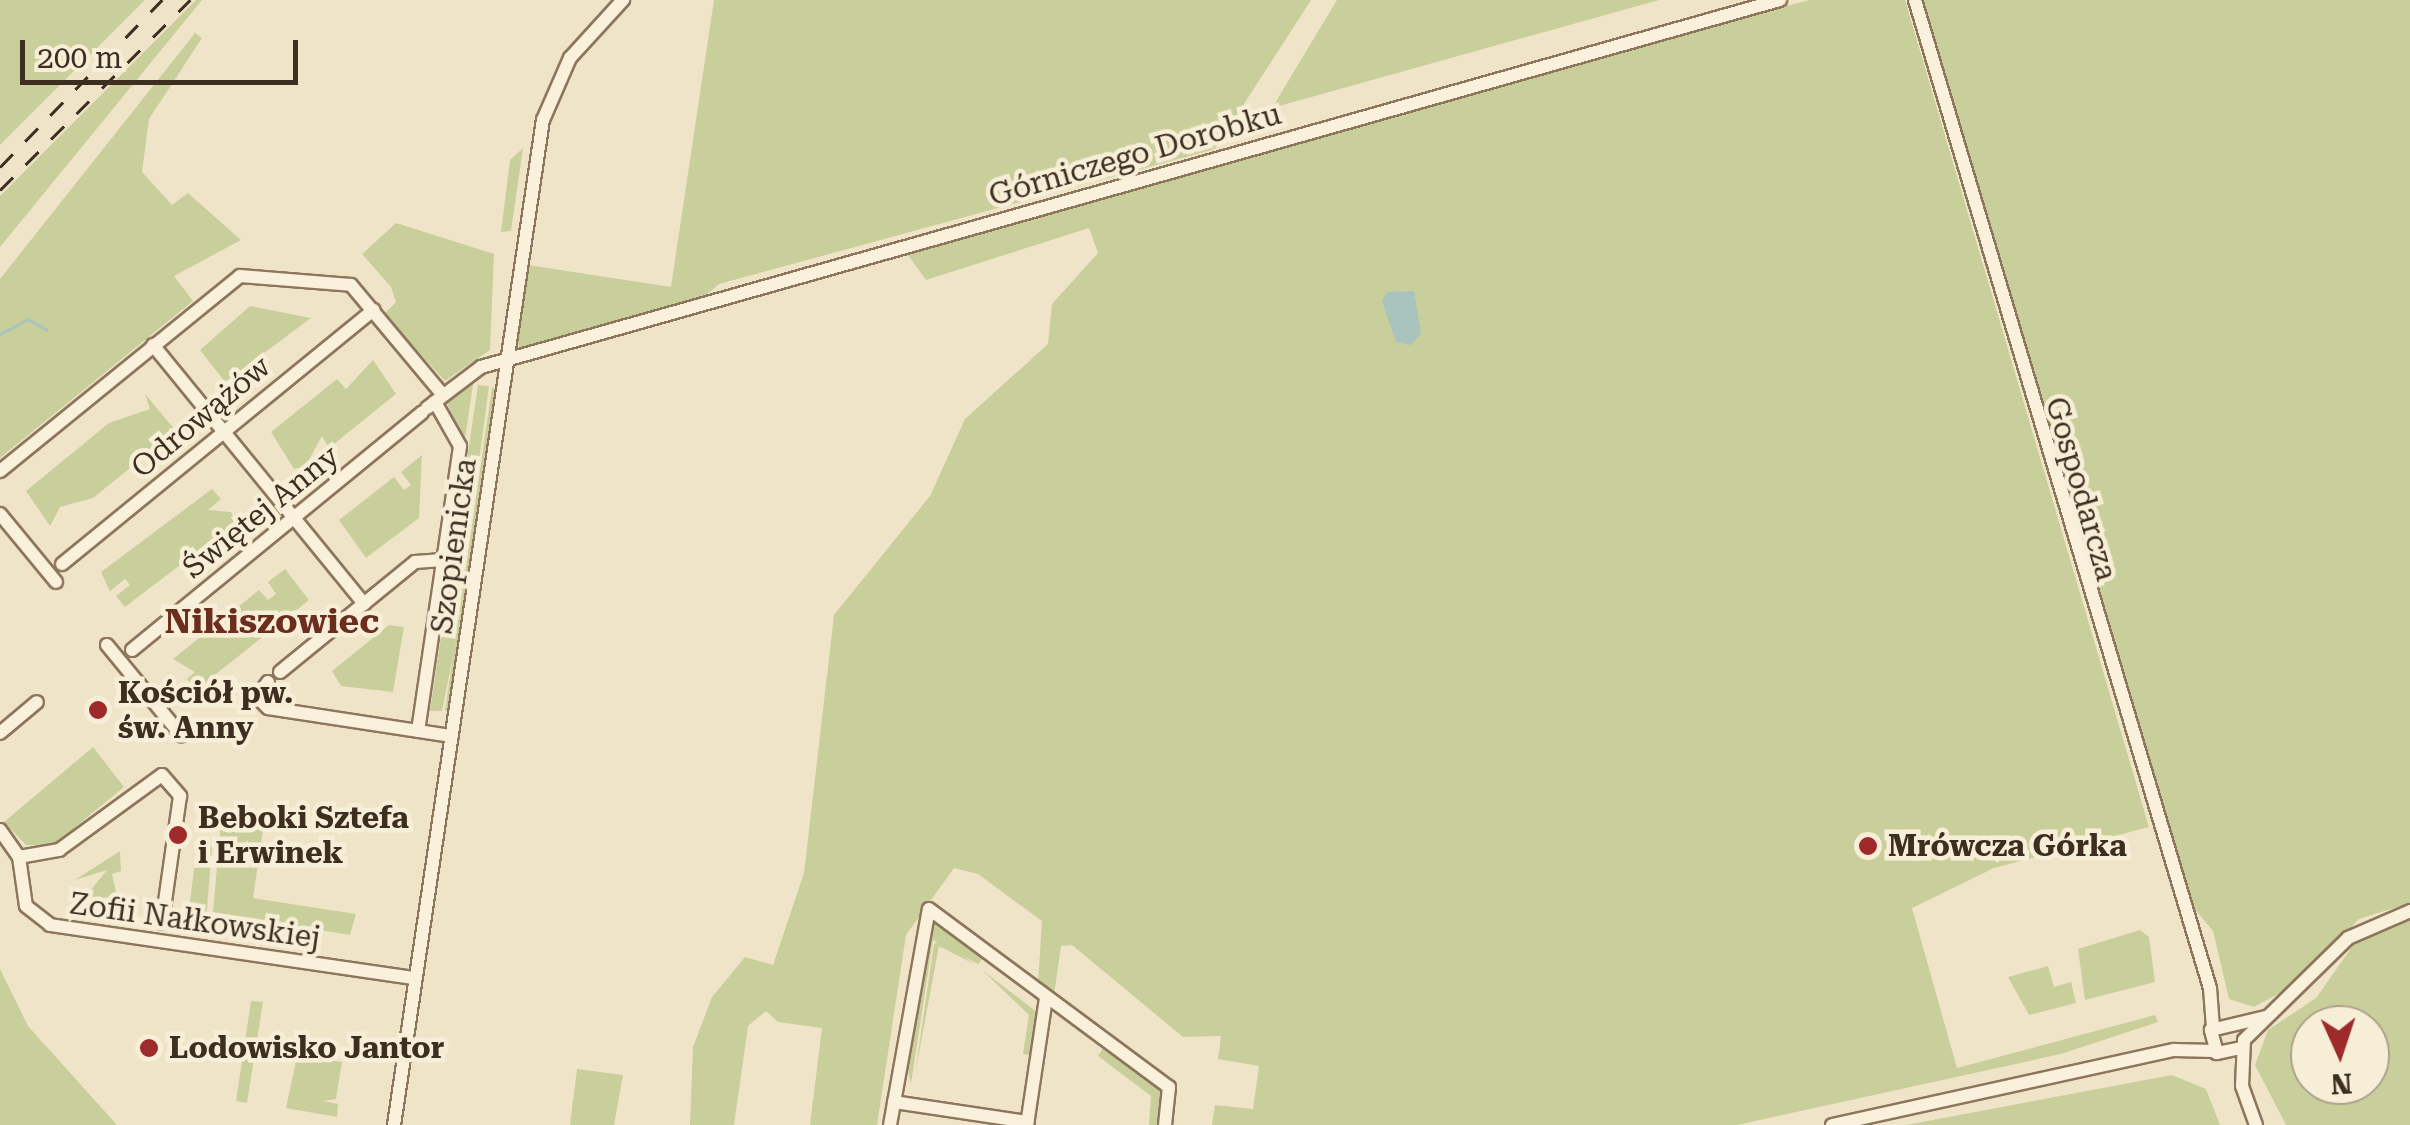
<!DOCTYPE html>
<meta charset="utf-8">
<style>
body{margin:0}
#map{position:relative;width:2410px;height:1125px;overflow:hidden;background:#f0e4c8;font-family:"Roboto Serif",serif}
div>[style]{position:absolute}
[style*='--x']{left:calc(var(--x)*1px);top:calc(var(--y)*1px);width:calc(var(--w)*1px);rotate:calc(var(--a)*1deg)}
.green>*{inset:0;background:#c9cf9b}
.water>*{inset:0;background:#a9c4bc}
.stream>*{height:2.5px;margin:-1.25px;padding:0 1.25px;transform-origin:1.25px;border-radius:1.25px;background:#a9c4bc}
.roads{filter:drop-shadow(2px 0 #8d765c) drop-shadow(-2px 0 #8d765c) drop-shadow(0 2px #8d765c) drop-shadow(0 -2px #8d765c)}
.minor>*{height:12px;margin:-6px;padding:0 6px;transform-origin:6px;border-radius:6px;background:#faf1dc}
.rail>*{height:2.5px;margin-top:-1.25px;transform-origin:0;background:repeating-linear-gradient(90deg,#3d2e20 0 18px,transparent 0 36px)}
.dots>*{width:28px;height:28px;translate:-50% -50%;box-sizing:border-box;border:5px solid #f7eed8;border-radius:50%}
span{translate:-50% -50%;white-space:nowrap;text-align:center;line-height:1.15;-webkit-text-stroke:9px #f7eed8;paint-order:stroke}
.street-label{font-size:30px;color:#3d2e20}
.poi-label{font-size:30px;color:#3d2e20;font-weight:700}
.left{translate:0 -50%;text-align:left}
.quarter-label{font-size:35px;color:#6b2e1e;font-weight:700}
.north{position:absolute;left:2290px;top:1005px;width:100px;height:100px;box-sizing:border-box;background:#f7eed8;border:2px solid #ada18e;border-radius:50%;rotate:177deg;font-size:28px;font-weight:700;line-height:40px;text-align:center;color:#3d2e20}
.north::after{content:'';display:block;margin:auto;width:35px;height:45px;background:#9e2a2b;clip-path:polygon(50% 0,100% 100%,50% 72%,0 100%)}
.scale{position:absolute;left:20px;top:40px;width:278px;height:45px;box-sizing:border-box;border:5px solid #3d2e20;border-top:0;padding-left:12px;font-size:30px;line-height:35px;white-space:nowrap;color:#3d2e20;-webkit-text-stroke:8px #f7eed8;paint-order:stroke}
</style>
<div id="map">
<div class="green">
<i style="clip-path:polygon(0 0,145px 0,0 145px)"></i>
<i style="clip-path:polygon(196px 0,202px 0,0 247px,0 196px)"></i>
<i style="clip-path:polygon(714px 0,1311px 0,1215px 149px,719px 284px,698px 302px,523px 353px,515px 339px,528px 265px,671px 287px)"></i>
<i style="clip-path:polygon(1337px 0,1659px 0,1272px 108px)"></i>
<i style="clip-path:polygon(1809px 0,1905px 0,2149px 827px,1994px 868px,1912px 908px,1957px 1068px,2155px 1015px,2158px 1022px,2061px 1054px,1737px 1125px,1212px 1125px,1215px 1105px,1253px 1109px,1259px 1066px,1218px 1059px,1221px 1036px,1183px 1037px,1072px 945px,1061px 946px,1054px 995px,1038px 983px,1042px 921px,978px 874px,954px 868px,906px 935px,877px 1125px,810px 1125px,822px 1028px,778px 1022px,766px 1011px,748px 1026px,734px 1125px,690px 1125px,693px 1047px,712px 997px,745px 957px,773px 965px,804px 873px,834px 615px,930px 496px,965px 419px,1048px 344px,1052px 304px,1098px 253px,1089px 228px,926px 280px,905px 251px)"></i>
<i style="clip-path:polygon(1922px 0,2410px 0,2410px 903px,2359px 919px,2296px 984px,2254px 1007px,2229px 999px,2213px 931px,2189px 902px)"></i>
<i style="clip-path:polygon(195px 33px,202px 38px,149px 119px,142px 172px,172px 205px,188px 193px,241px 240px,174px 276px,193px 301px,0 458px,0 279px)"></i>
<i style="clip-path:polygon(523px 148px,511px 231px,501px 232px,510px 160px)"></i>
<i style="clip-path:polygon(396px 223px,494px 254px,490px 350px,445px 381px,384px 314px,396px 302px,391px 287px,362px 254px)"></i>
<i style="clip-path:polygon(250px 306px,311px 318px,225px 382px,200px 350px)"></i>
<i style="clip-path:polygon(373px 360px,396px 394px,329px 448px,322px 436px,305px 467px,294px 469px,271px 432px,337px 379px,346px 389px)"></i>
<i style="clip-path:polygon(474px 378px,447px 561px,463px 444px,447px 403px)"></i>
<i style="clip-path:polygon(478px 385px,489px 386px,453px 656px,442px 711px,430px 711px)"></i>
<i style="clip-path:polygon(492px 388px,498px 388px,450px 712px,445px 711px)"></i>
<i style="clip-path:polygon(145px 394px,176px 431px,93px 498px,60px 507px,50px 526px,26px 491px,109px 423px,150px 409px)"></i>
<i style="clip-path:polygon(422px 455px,419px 518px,366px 558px,339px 520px,394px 477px,404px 490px,411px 485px,401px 472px)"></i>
<i style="clip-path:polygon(212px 489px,221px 499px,208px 510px,231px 512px,235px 523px,125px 607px,116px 596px,130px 585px,125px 579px,110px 591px,101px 572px)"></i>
<i style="clip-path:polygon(285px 569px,309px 600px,196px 690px,187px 679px,195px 672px,173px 659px,259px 590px,268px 600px,276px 594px,268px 582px)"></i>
<i style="clip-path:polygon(389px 625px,404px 627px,393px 692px,341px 686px,332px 671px)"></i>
<i style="clip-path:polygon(93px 747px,124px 787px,52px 846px,26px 845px,4px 822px)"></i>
<i style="clip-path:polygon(221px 823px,263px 830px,253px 898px,356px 914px,350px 935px,213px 912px)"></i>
<i style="clip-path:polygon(197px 844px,212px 847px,206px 921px,188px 918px)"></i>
<i style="clip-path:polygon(120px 851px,121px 871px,112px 874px,118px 901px,85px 897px,107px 870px,75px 880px)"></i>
<i style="clip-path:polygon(932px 917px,985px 956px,978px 964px,933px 940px,911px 1084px,904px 1052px)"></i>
<i style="clip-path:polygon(evenodd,2410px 919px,2410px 1125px,2286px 1125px,2255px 1065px,2268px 1030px,2316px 998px,2354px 944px,2410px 919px,2310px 1025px,2370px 1025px,2370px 1085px,2310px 1085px,2310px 1025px)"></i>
<i style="clip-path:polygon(2140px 930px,2149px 937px,2155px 982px,2085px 1000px,2078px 949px)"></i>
<i style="clip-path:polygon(942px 940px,974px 964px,939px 946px,915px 1074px,934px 944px)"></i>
<i style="clip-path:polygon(2048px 966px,2054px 987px,2071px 982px,2076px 1003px,2029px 1015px,2008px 977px)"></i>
<i style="clip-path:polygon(0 969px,28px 1026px,117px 1125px,0 1125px)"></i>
<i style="clip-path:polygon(982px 970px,1041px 1015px,1035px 1056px,1023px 1054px,1029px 1015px)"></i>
<i style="clip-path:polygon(251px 1001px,263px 1002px,247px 1103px,236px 1101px)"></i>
<i style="clip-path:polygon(1104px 1047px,1163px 1091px,1161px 1125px,1149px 1125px,1151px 1096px,1098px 1056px)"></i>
<i style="clip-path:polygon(297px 1056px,342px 1062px,336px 1099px,323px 1101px,338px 1104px,337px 1117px,286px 1108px)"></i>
<i style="clip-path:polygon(577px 1069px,623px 1075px,614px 1125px,570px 1125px)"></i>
<i style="clip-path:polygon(2172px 1075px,2206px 1089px,2220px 1125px,1906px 1125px)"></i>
</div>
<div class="water">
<i style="clip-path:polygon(1414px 291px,1421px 334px,1411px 345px,1396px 342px,1382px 301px,1387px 292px)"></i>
</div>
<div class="stream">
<i style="--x:0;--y:334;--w:32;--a:-28"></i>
<i style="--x:28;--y:319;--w:21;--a:29"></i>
</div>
<div class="roads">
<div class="minor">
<i style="--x:1915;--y:0;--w:1031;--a:73.38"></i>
<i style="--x:2210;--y:988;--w:40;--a:85.7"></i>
<i style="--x:153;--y:345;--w:334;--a:50.8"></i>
<i style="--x:427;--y:408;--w:68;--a:-37.2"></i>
<i style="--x:481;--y:367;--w:1350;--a:-15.78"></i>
<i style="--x:0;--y:471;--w:309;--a:-39.1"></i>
<i style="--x:240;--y:276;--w:111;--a:4.6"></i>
<i style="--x:351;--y:285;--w:142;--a:50.1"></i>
<i style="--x:0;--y:514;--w:88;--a:50.5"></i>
<i style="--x:62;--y:564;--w:402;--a:-39.2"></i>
<i style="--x:107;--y:645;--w:117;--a:50.6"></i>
<i style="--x:132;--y:650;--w:375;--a:-39.3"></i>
<i style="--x:280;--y:672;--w:174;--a:-39.2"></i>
<i style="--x:415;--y:562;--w:28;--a:-4"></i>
<i style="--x:268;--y:682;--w:19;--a:126"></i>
<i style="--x:257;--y:697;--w:16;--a:45"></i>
<i style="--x:268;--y:708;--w:186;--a:8.7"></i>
<i style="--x:418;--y:731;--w:288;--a:-81.6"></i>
<i style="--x:460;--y:446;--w:51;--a:-119.6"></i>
<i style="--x:0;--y:733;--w:48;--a:-40"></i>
<i style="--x:0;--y:830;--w:33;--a:55"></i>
<i style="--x:19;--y:857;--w:49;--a:81.9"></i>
<i style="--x:26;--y:906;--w:31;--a:38"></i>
<i style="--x:50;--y:925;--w:368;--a:8.3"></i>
<i style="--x:19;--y:857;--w:41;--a:-9.9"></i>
<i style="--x:59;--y:850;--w:127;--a:-36.1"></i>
<i style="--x:162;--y:775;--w:28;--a:49"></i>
<i style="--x:180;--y:796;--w:128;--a:98.1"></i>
<i style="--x:2241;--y:1048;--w:25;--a:168"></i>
<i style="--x:2217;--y:1053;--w:24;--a:-105"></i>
<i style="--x:2211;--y:1030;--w:57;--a:-13.3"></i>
<i style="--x:894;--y:1102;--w:135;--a:8.5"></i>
<i style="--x:394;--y:1125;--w:1016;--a:-81.57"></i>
<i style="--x:543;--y:120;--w:68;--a:-66.5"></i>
<i style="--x:570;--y:58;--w:79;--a:-47.6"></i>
<i style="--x:890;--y:1125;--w:219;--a:-79.8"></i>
<i style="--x:929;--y:909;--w:299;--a:36.6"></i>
<i style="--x:1169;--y:1087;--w:38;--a:96"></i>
<i style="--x:1027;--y:1125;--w:128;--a:-81.5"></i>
<i style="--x:1832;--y:1125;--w:350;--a:-12.4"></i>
<i style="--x:2174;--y:1050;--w:40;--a:1.4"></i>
<i style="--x:2256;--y:1125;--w:41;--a:-109.7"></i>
<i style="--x:2242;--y:1086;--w:46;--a:-87.5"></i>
<i style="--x:2244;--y:1040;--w:146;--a:-44.4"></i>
<i style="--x:2348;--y:938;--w:68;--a:-23.5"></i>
</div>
</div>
<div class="rail">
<i style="--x:0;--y:167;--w:233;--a:-45.9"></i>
<i style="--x:0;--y:190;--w:269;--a:-45"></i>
</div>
<div class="dots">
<i style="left:98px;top:710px;background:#9e2a2b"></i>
<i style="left:178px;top:835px;background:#9e2a2b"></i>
<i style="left:1868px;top:846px;background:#9e2a2b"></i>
<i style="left:149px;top:1048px;background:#9e2a2b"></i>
</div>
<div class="street-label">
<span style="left:1135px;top:155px;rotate:-16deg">Górniczego Dorobku</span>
<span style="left:201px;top:417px;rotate:-40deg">Odrowążów</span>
<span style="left:2081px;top:489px;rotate:74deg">Gospodarcza</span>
<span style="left:261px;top:512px;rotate:-39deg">Świętej Anny</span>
<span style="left:454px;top:546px;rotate:-82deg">Szopienicka</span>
<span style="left:195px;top:921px;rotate:8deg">Zofii Nałkowskiej</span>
</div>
<div class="poi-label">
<span class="left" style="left:118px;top:710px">Kościół pw.<br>św. Anny</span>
<span class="left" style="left:198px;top:835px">Beboki Sztefa<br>i Erwinek</span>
<span class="left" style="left:1888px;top:846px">Mrówcza Górka</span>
<span class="left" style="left:169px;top:1048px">Lodowisko Jantor</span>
</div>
<div class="quarter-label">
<span style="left:272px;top:622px">Nikiszowiec</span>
</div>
<div class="north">N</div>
<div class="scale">200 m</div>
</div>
